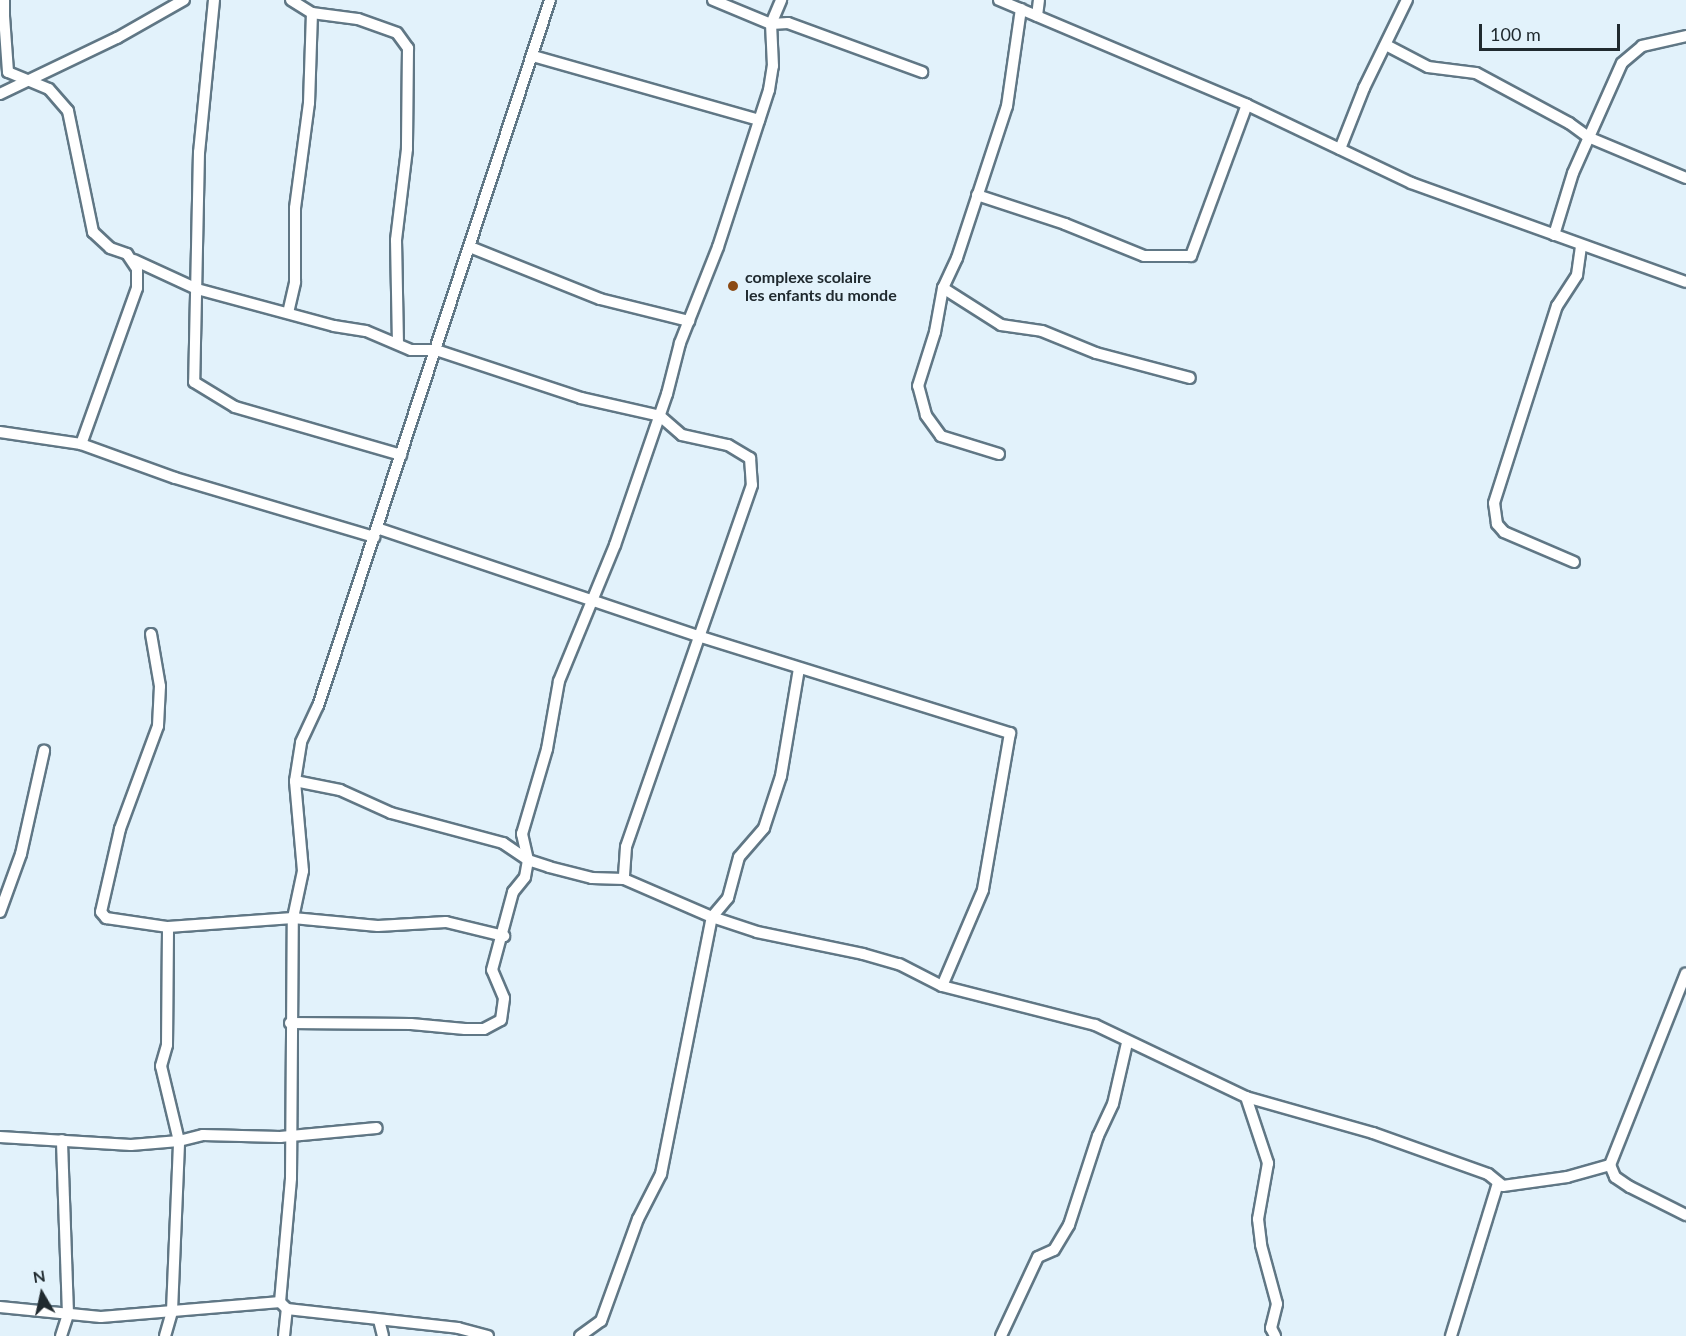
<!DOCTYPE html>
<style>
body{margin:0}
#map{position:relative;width:1686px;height:1336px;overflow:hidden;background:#e2f2fb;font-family:Lato,sans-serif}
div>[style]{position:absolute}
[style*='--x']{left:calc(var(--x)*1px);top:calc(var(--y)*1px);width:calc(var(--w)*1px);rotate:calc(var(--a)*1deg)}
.roads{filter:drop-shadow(2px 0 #607785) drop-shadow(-2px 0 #607785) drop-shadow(0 2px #607785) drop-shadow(0 -2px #607785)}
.minor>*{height:10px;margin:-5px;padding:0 5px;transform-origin:5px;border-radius:5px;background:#fff}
.dots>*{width:16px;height:16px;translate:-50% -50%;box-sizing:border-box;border:3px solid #e2f2fb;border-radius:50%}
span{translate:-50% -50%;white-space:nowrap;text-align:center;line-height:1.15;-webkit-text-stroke:4.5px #e2f2fb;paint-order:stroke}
.poi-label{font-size:16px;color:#202a2f;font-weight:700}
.left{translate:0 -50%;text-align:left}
.north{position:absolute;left:12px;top:1264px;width:60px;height:60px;-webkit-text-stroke:4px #e2f2fb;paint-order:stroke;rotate:351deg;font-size:16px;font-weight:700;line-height:24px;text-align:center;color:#202a2f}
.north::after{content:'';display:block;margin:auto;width:21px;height:27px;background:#202a2f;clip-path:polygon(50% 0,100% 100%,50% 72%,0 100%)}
.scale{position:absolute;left:1479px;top:24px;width:141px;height:27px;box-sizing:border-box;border:3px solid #202a2f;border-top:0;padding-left:8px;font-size:18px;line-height:21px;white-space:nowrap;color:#202a2f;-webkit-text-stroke:4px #e2f2fb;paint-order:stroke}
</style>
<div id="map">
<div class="roads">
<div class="minor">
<i style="--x:214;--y:0;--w:153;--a:95.6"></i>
<i style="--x:199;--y:152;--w:230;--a:91.2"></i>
<i style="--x:194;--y:382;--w:48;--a:31.4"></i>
<i style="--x:235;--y:407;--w:173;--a:16.1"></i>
<i style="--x:291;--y:0;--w:25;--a:32"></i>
<i style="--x:312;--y:13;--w:46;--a:7.4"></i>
<i style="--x:358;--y:19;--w:41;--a:19.7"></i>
<i style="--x:397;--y:33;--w:19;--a:54"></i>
<i style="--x:408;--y:48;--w:101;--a:90.6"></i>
<i style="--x:407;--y:149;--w:92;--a:96.9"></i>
<i style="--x:396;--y:240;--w:103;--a:88.9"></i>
<i style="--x:713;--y:0;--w:63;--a:22.5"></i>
<i style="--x:771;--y:24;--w:17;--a:-3"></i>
<i style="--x:788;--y:23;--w:143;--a:20.1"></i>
<i style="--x:999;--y:0;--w:269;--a:22.9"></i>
<i style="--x:1247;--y:105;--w:182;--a:25.4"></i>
<i style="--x:1411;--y:183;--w:292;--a:19.8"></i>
<i style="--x:0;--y:15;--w:4;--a:14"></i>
<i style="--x:4;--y:16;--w:56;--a:85.9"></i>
<i style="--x:8;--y:72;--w:44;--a:22.5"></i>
<i style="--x:49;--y:89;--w:29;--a:49"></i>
<i style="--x:68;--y:111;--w:124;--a:78.3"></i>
<i style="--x:93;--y:232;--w:23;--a:43"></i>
<i style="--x:110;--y:248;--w:18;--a:19"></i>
<i style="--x:127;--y:254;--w:18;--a:56"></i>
<i style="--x:137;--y:269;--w:19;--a:90"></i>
<i style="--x:137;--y:288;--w:166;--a:109.7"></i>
<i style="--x:4;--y:16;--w:16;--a:-90"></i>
<i style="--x:1037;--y:16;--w:16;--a:-83"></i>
<i style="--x:1386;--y:45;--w:47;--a:27.6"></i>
<i style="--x:1428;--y:67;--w:48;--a:7.1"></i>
<i style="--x:1476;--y:73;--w:106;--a:28.3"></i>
<i style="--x:1569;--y:123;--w:24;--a:36"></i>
<i style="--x:1588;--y:137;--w:106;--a:22.7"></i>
<i style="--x:533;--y:56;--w:235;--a:15.8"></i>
<i style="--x:0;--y:94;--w:130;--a:-25.6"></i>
<i style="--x:117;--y:38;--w:77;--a:-29.6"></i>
<i style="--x:1340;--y:149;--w:66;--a:-68.5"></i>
<i style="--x:1364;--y:88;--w:98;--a:-64"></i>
<i style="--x:977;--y:195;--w:93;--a:18.2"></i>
<i style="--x:1065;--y:224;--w:85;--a:22.1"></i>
<i style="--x:1144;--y:256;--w:47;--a:0"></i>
<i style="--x:1191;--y:256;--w:161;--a:-69.7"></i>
<i style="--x:1554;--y:235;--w:65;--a:-73"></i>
<i style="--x:1573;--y:173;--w:120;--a:-66"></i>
<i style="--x:1622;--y:63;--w:26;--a:-40"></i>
<i style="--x:1642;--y:46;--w:45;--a:-12.8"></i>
<i style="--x:470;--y:247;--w:140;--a:21.8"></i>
<i style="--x:600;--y:299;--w:92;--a:13.9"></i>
<i style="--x:134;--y:260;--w:69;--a:24.7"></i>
<i style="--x:197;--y:289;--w:142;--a:15.1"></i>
<i style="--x:334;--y:326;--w:32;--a:9"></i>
<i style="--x:366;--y:331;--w:49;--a:22.9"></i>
<i style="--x:411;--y:350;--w:25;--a:0"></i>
<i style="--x:436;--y:350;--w:153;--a:18.3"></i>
<i style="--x:581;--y:398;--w:81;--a:12.8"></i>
<i style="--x:660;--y:416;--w:29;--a:41"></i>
<i style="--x:682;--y:435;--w:47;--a:12.3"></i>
<i style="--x:728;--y:445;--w:26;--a:31"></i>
<i style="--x:750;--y:458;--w:27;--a:86"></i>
<i style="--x:752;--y:485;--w:383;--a:109.2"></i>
<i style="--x:626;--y:847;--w:32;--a:94"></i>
<i style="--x:943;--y:288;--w:69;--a:32.5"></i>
<i style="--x:1001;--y:325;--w:41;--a:8.3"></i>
<i style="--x:1042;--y:331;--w:58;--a:22.2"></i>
<i style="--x:1096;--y:353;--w:97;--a:14.9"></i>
<i style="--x:288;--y:313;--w:32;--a:-77"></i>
<i style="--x:295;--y:282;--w:74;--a:-90"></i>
<i style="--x:295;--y:208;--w:106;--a:-82.4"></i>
<i style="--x:309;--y:103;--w:90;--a:-88.1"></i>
<i style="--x:0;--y:432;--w:82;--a:8.4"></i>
<i style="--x:81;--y:444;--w:100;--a:19.9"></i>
<i style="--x:175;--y:478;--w:208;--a:16.5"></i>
<i style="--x:999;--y:454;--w:61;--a:-162.8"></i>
<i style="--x:941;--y:436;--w:26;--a:-126"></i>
<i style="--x:926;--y:415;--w:30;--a:-105"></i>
<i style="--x:918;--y:386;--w:57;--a:-72.5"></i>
<i style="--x:935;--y:332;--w:45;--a:-79.7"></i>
<i style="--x:943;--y:288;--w:33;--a:-65"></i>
<i style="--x:957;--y:258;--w:160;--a:-71.8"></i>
<i style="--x:1007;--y:106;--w:98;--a:-81.8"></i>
<i style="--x:377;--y:528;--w:339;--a:18.6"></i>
<i style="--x:698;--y:636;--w:327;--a:17.3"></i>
<i style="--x:1010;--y:733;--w:159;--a:99.8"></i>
<i style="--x:983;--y:890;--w:104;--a:113.1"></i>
<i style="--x:1574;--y:562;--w:76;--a:-156.8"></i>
<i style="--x:1504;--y:532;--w:11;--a:-131"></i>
<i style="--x:1497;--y:524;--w:21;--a:-98"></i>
<i style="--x:1494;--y:503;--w:207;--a:-72.3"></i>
<i style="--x:1557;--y:306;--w:37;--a:-57"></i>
<i style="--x:1577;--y:275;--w:30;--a:-82"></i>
<i style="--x:151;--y:634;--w:53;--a:80.2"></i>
<i style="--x:160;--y:686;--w:40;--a:92.9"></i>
<i style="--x:158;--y:726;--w:110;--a:110.3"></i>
<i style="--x:120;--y:829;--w:85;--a:102.9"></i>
<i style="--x:101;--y:912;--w:8;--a:50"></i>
<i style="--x:106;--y:918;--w:63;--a:8.3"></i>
<i style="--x:168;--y:927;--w:125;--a:-4.1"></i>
<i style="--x:293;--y:918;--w:85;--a:5.4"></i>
<i style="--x:378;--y:926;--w:68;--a:-3.4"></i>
<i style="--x:446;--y:922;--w:60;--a:13.6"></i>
<i style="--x:295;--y:781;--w:46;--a:11.3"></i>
<i style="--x:340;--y:790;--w:56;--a:24.3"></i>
<i style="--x:391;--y:813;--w:116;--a:15"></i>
<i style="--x:503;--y:843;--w:30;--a:34"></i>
<i style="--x:528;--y:860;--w:22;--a:18"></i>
<i style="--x:549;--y:867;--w:44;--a:14.3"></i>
<i style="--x:592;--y:878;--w:32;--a:2"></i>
<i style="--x:624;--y:879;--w:96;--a:23.4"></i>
<i style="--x:712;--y:917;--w:25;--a:-50"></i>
<i style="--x:728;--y:898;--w:42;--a:-75"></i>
<i style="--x:739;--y:857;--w:38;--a:-49"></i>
<i style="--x:764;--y:828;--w:55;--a:-71.9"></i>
<i style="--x:781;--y:776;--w:109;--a:-80.5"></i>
<i style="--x:0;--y:912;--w:62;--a:-70.1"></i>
<i style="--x:21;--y:854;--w:106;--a:-77.4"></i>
<i style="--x:290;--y:1023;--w:121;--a:0.5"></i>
<i style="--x:411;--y:1024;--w:54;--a:5.3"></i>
<i style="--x:465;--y:1029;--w:19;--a:0"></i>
<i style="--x:484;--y:1029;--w:19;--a:-28"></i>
<i style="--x:501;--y:1020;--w:22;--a:-82"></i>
<i style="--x:504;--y:998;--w:30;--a:-113"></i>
<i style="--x:492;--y:970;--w:81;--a:-74.9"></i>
<i style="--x:513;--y:892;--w:19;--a:-51"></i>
<i style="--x:525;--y:877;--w:17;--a:-80"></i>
<i style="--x:528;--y:860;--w:27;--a:-103"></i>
<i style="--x:522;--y:834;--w:89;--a:-73.6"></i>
<i style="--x:547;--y:749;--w:69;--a:-80"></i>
<i style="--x:559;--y:681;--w:147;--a:-67.6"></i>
<i style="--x:615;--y:545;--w:160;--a:-71"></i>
<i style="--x:667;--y:394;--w:53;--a:-75.7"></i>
<i style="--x:680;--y:343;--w:103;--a:-68.4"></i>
<i style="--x:718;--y:247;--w:165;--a:-72"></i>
<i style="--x:769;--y:90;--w:24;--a:-81"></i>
<i style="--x:773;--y:66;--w:42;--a:-92.7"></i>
<i style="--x:771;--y:24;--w:26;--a:-67"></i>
<i style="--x:1246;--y:1097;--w:70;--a:71.6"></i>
<i style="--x:1268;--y:1163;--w:57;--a:100.1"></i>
<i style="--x:1258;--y:1219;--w:26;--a:83"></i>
<i style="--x:1261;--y:1245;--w:61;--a:74.8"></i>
<i style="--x:1277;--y:1304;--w:25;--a:104"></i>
<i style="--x:1271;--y:1328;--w:9;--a:63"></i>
<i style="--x:0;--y:1137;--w:131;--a:3.5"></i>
<i style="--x:131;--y:1145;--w:48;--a:-4.8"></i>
<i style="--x:179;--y:1141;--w:77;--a:-103.5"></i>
<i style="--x:161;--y:1066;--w:22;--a:-74"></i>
<i style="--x:167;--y:1045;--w:118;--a:-89.5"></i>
<i style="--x:1610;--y:1165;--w:206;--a:-68.4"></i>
<i style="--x:0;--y:1307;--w:101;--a:5.7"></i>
<i style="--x:101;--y:1317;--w:180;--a:-4.8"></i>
<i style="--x:287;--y:1309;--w:172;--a:6.3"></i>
<i style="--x:458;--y:1328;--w:31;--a:15"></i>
<i style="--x:379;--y:1320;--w:16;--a:76"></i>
<i style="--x:61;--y:1336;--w:23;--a:-72"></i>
<i style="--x:68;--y:1314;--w:174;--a:-92"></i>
<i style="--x:165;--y:1336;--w:26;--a:-74"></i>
<i style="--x:172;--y:1311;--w:170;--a:-87.6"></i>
<i style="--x:179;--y:1141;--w:25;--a:-14"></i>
<i style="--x:203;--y:1135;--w:77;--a:1.5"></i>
<i style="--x:280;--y:1137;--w:97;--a:-5.3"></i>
<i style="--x:284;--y:1336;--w:27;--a:-84"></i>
<i style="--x:287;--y:1309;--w:10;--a:-135"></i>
<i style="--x:280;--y:1302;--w:124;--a:-84.9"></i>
<i style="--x:291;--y:1178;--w:260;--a:-89.6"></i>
<i style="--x:293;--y:918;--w:48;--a:-78"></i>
<i style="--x:303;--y:871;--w:90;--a:-95.1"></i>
<i style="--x:295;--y:781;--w:39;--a:-81"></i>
<i style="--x:301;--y:742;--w:40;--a:-65"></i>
<i style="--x:318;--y:706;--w:743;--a:-71.81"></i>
<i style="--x:580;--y:1336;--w:26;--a:-36"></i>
<i style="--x:601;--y:1321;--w:109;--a:-70.1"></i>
<i style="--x:638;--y:1219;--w:51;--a:-62.9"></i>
<i style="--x:661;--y:1174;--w:262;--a:-78.8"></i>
<i style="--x:712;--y:917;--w:47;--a:18.4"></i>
<i style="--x:757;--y:932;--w:108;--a:11.7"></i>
<i style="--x:863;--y:954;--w:37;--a:16"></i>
<i style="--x:899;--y:964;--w:48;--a:27.1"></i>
<i style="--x:942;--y:986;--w:158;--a:14.3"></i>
<i style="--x:1095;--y:1025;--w:167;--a:25.5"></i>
<i style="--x:1246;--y:1097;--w:132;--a:15.8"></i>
<i style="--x:1373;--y:1133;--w:122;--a:19.6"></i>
<i style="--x:1488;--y:1174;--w:19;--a:39"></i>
<i style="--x:1503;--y:1186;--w:65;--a:-8"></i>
<i style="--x:1567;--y:1177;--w:45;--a:-15.6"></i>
<i style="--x:1610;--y:1165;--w:13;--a:67"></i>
<i style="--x:1615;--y:1177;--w:18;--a:34"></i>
<i style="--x:1630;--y:1187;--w:63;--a:26.6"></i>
<i style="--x:1001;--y:1336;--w:87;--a:-64.9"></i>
<i style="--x:1038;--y:1257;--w:17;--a:-24"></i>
<i style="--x:1054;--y:1250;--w:29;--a:-59"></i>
<i style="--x:1069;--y:1225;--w:94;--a:-72"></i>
<i style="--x:1098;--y:1136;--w:35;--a:-65"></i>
<i style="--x:1113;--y:1104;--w:63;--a:-77.1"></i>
<i style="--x:1451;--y:1336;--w:160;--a:-72.9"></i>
</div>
</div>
<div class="dots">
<i style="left:733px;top:286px;background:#8b4a14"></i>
</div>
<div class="poi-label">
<span class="left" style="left:745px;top:286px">complexe scolaire<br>les enfants du monde</span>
</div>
<div class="north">N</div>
<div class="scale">100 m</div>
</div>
